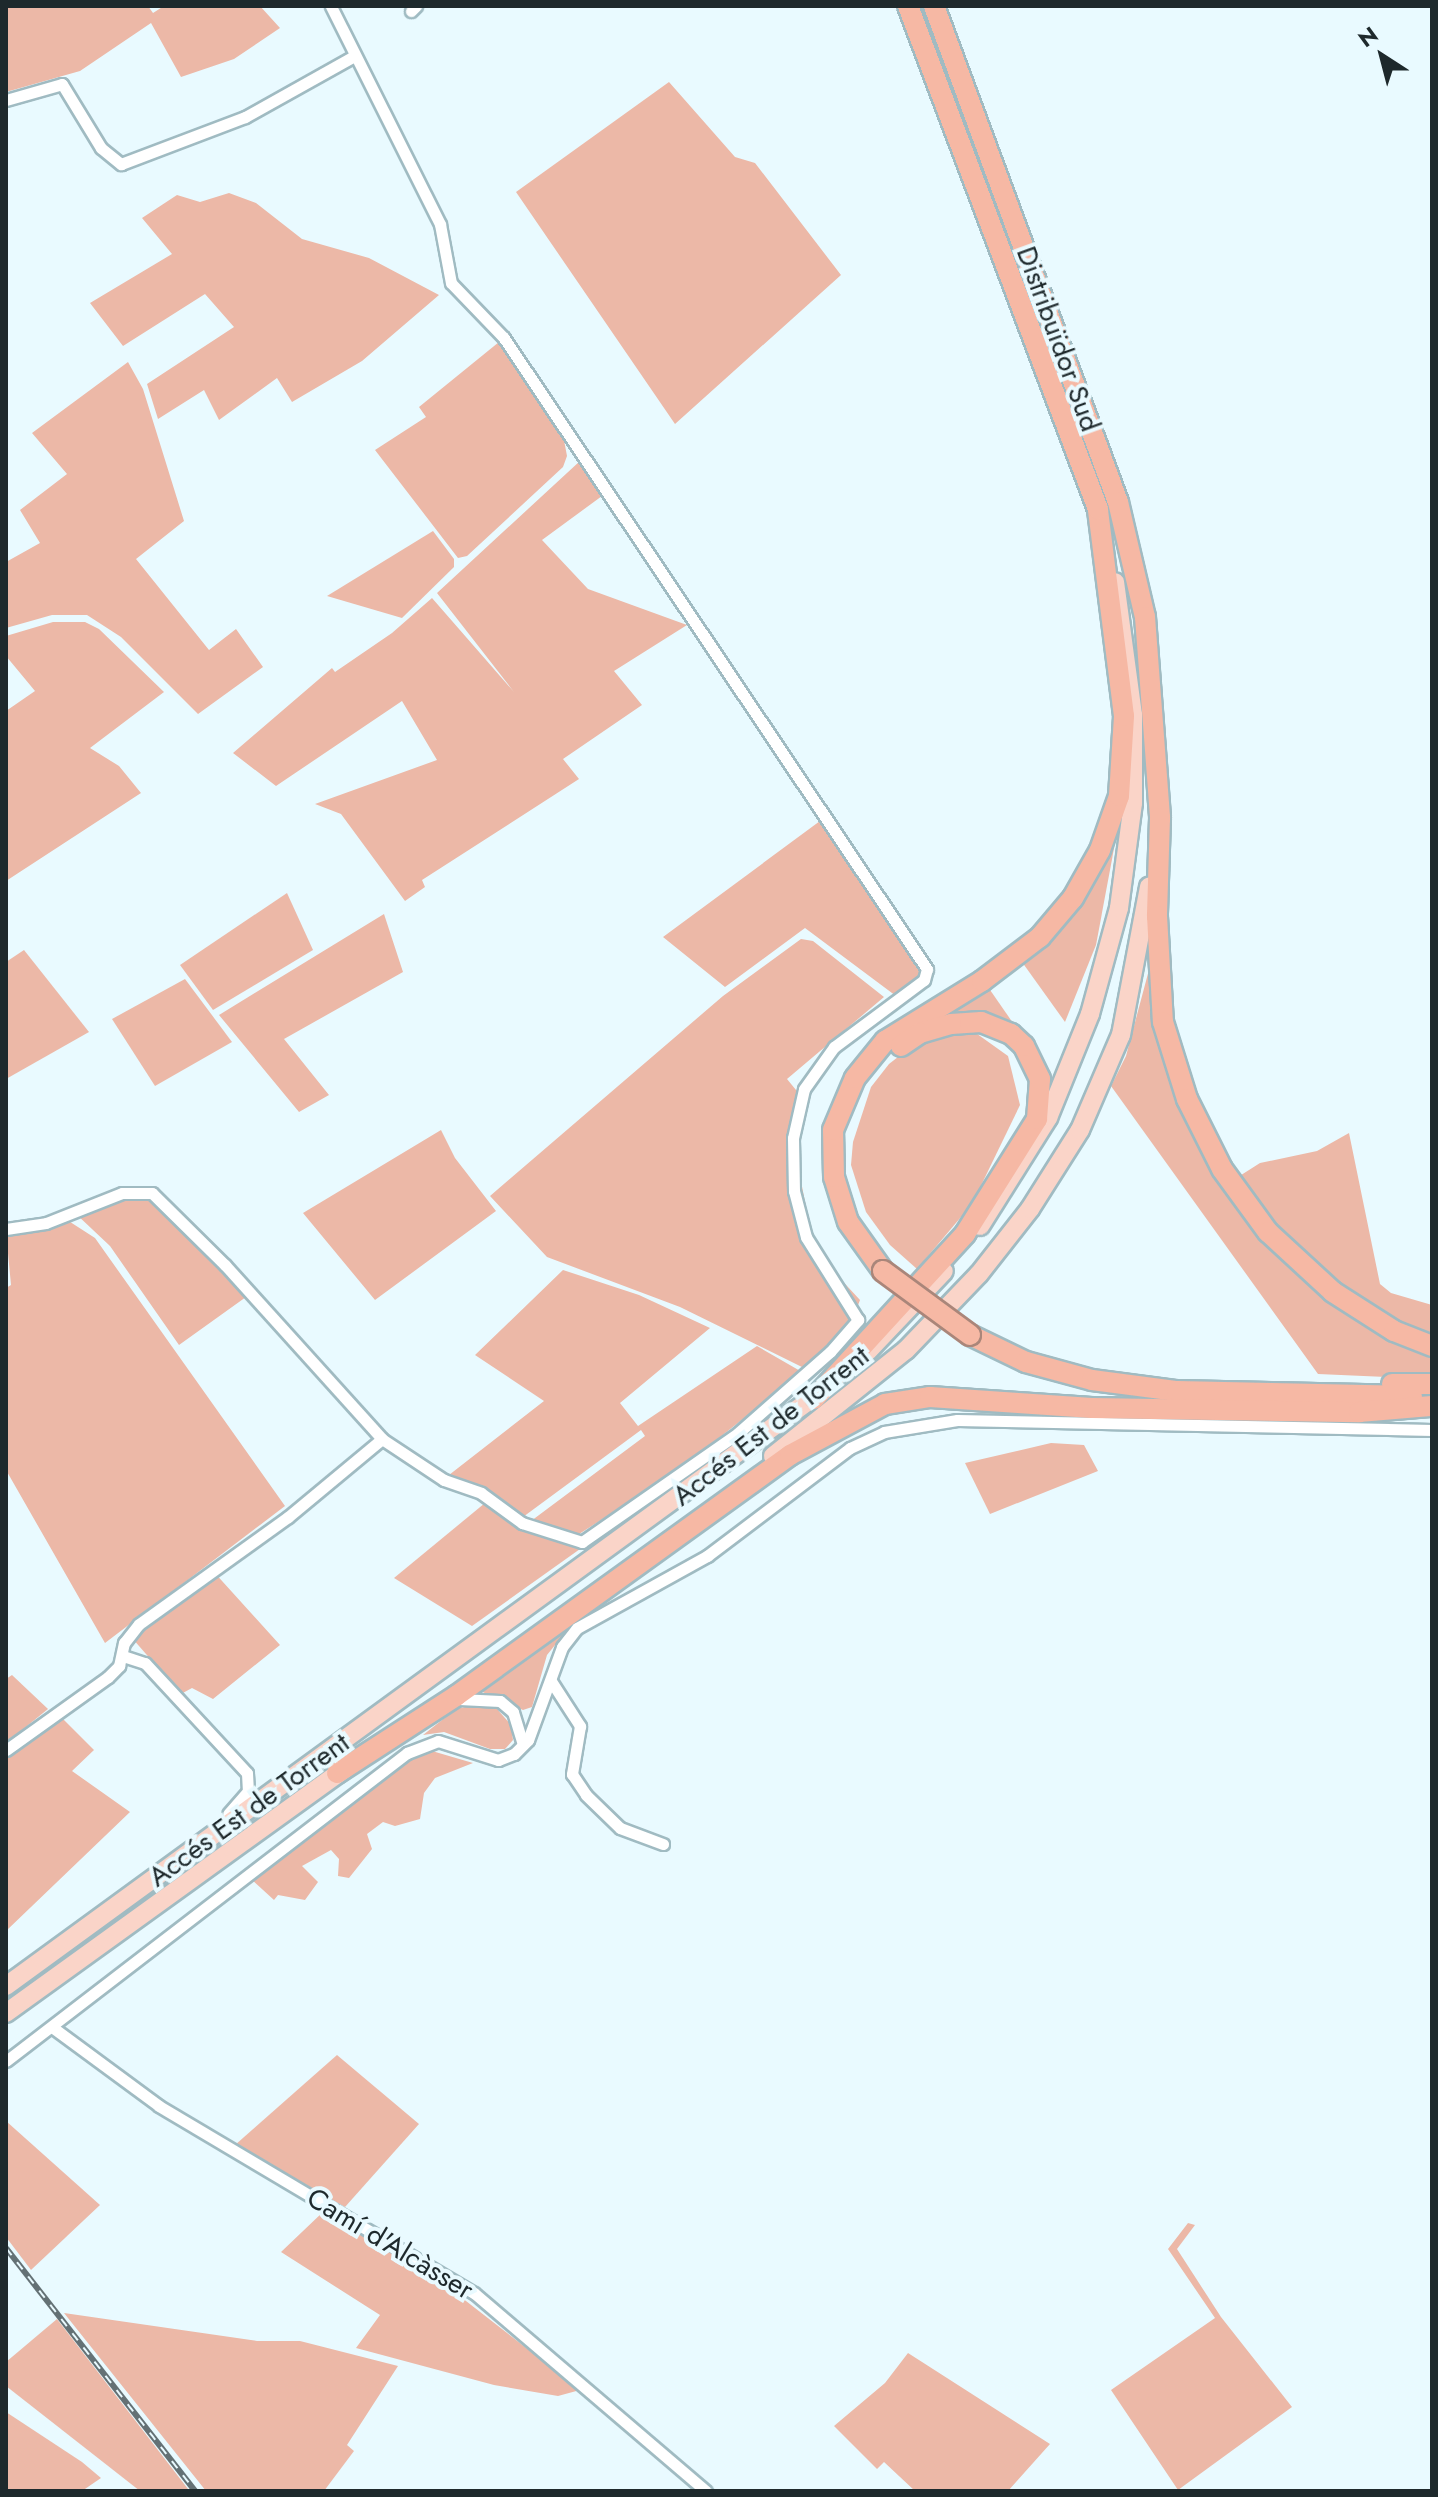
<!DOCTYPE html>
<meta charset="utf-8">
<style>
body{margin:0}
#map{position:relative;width:1438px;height:2497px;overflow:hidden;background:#e9faff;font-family:Jost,sans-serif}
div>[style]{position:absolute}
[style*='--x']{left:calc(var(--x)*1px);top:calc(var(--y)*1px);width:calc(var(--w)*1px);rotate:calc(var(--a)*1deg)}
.green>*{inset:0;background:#ecb8a7}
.roads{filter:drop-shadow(2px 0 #a0bbc2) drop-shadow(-2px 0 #a0bbc2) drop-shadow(0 2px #a0bbc2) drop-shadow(0 -2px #a0bbc2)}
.street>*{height:11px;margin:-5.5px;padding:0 5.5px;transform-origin:5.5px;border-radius:5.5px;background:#fff}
.primary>*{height:18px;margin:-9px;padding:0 9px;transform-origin:9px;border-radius:9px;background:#fad4c8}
.highway>*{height:20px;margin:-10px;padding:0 10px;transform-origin:10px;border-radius:10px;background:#f6b8a4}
.rail>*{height:6px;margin-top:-3px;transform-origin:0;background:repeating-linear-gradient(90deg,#e9faff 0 9px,#647175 0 18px);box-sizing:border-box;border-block:2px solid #647175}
.bridges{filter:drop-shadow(2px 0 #aa867a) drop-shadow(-2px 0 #aa867a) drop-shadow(0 2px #aa867a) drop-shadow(0 -2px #aa867a)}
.highway-bridge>*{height:20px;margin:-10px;padding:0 10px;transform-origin:10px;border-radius:10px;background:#f6b8a4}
span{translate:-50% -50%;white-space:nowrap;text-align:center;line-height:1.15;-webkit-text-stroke:8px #e9faff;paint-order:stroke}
.street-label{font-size:28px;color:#1e292c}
.frame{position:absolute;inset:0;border:8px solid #1e292c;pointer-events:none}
.north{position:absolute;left:1342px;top:16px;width:80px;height:80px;-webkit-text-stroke:6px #e9faff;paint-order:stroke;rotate:324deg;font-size:22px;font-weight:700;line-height:32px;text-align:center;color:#1e292c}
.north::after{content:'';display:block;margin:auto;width:28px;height:36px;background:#1e292c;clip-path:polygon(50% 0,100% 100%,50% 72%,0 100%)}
</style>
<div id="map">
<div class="green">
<i style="clip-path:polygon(6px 6px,148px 6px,153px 13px,164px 6px,260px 6px,280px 28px,234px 59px,181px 77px,151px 23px,80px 71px,6px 92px)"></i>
<i style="clip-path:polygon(669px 82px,735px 157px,755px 163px,841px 275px,675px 424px,516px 192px)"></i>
<i style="clip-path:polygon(229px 193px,256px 203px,302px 239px,369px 258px,439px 295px,362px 361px,292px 402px,277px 378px,219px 420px,204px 390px,158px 419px,147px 384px,234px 327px,205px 294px,123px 346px,90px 303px,172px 254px,142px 218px,177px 195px,200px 202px)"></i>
<i style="clip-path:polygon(499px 342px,564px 440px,567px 456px,563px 467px,467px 556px,458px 558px,375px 450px,426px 417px,419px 407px)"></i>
<i style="clip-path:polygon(128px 362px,143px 389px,184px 521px,136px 559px,209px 650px,236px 629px,263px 667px,198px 714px,121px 637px,87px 615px,52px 615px,6px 628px,6px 562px,40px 543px,20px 510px,67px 474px,32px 433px)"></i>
<i style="clip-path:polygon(580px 461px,602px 496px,542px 540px,588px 589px,687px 625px,614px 671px,642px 705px,563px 759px,579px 779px,422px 880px,425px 887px,405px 901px,341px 814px,315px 804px,437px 760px,402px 701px,276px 786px,233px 753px,332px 668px,335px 672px,392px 633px,432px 598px,514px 692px,437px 593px)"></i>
<i style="clip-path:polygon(433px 531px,454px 559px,454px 567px,402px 618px,327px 596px)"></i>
<i style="clip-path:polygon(53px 622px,85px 622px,99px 629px,164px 692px,90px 748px,119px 766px,141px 793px,6px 881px,6px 711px,35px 691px,6px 656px,6px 636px)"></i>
<i style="clip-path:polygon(820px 821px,932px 978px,896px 996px,805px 928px,725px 987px,663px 937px)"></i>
<i style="clip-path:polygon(1118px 827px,1096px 945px,1065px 1022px,1022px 962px)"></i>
<i style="clip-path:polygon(287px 893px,313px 950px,213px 1010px,180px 965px)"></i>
<i style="clip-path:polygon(384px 914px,403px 972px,284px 1039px,329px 1095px,299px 1112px,219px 1015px)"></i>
<i style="clip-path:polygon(801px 939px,813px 941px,884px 997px,787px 1079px,805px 1101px,796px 1156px,812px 1237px,835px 1273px,860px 1300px,849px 1329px,806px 1369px,680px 1307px,547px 1257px,490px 1196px,723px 996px)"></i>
<i style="clip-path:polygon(24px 950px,89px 1032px,6px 1079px,6px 962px)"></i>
<i style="clip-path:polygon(1150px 966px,1166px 1054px,1263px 1236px,1432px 1355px,1432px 1379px,1318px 1374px,1111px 1086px,1126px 1056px)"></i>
<i style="clip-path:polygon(185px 979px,232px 1042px,155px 1086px,112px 1019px)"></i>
<i style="clip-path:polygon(988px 987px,1022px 1036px,931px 1019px)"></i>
<i style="clip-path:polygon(957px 1030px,973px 1031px,1008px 1056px,1020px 1105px,972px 1204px,917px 1269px,890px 1245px,866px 1212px,851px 1165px,853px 1142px,871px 1087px,889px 1064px,912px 1046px)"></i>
<i style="clip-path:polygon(441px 1130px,455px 1158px,496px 1211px,375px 1300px,303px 1213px)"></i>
<i style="clip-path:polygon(1349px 1133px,1380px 1284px,1391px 1293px,1432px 1305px,1432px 1340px,1343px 1291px,1276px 1228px,1238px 1177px,1260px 1163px,1317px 1151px)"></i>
<i style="clip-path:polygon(147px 1196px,168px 1211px,246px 1297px,179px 1345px,110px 1246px,75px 1213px,116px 1199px)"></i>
<i style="clip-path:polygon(64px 1218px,95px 1238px,285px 1506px,105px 1643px,6px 1470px,6px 1288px,11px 1285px,6px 1232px)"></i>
<i style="clip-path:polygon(563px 1270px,639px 1295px,710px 1328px,620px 1403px,638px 1426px,757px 1346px,802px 1372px,676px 1472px,576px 1536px,531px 1521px,645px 1436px,641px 1430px,523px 1517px,449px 1475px,544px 1401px,475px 1355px)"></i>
<i style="clip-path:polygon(1051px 1443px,1084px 1445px,1098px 1471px,990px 1514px,965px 1463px)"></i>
<i style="clip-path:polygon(485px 1503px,580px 1549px,472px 1626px,394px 1578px)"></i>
<i style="clip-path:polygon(213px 1571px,280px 1645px,213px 1699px,192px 1688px,181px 1694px,132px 1638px)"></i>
<i style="clip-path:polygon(576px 1619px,547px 1655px,532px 1707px,523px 1710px,478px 1690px)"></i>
<i style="clip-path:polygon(12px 1675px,48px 1709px,6px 1743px,6px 1679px)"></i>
<i style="clip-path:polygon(478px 1704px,497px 1709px,511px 1725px,513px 1740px,505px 1749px,490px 1749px,444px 1732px,423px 1735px,456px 1709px)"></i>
<i style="clip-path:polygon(61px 1717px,94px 1750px,72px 1771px,130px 1812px,6px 1931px,6px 1754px)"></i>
<i style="clip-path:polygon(432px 1751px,473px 1763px,435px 1778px,424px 1793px,420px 1819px,395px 1826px,383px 1822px,367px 1834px,372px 1849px,349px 1878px,338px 1876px,339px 1859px,331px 1850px,302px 1866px,318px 1882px,305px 1900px,278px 1895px,274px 1900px,251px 1879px,416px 1756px)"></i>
<i style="clip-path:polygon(337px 2055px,419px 2124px,345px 2207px,235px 2145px)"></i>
<i style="clip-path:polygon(6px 2121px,100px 2205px,31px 2270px,6px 2237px)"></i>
<i style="clip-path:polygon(324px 2211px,457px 2294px,580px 2390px,558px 2396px,494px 2385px,356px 2348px,380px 2315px,281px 2252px)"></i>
<i style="clip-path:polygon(1188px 2223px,1195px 2225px,1177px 2249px,1221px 2317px,1292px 2407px,1178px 2490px,1111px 2390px,1215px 2318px,1168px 2249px)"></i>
<i style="clip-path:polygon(64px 2313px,257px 2341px,300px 2341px,398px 2366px,347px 2445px,354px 2451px,324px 2491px,206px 2491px)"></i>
<i style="clip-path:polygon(57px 2319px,188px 2489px,186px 2491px,140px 2491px,6px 2386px,6px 2362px)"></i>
<i style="clip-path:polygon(908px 2353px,1050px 2444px,1008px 2491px,915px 2491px,884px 2462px,877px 2469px,834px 2426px,885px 2383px)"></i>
<i style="clip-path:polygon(6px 2412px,82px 2462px,101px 2478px,82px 2491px,6px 2491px)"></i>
</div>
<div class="roads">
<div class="street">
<i style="--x:411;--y:11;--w:7;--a:-45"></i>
<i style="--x:6;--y:100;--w:58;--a:-15.9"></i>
<i style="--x:62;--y:84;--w:75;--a:58.6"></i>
<i style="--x:101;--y:148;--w:26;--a:39"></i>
<i style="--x:121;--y:164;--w:133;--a:-20.8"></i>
<i style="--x:245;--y:117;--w:125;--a:-29.2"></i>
<i style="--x:6;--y:1229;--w:40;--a:-8.5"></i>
<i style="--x:46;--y:1223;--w:82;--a:-21.5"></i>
<i style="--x:122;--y:1193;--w:30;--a:0"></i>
<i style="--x:152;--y:1193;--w:103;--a:44.6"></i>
<i style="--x:225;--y:1265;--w:234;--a:47.9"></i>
<i style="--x:382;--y:1439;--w:74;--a:33.5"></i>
<i style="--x:444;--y:1480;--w:39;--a:19"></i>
<i style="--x:481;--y:1493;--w:51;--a:36.2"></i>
<i style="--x:522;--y:1523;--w:63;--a:17.6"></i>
<i style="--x:582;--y:1542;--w:190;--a:-34.9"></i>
<i style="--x:738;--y:1433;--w:123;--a:-41.4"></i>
<i style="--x:830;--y:1352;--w:43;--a:-48.8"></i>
<i style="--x:858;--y:1320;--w:98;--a:-122.1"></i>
<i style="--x:806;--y:1237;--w:48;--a:-104.6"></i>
<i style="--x:794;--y:1191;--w:53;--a:-91.1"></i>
<i style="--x:793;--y:1138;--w:50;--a:-77.3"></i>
<i style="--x:804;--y:1089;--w:52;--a:-54.5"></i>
<i style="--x:834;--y:1047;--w:112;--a:-36.7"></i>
<i style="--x:924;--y:980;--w:11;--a:-75"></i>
<i style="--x:927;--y:969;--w:760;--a:-123.84"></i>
<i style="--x:504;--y:338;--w:76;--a:-133.9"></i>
<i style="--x:451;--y:283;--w:60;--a:-100.6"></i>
<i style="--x:440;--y:224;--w:244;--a:-116.6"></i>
<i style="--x:123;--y:1656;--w:23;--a:18"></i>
<i style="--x:145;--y:1663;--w:150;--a:47.2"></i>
<i style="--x:247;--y:1773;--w:18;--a:87"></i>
<i style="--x:248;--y:1791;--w:30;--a:131"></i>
<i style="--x:551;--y:1681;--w:54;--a:57.2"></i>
<i style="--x:580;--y:1726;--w:49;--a:99.5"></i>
<i style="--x:572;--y:1774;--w:25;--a:56"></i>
<i style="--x:586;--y:1795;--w:47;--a:44.1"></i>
<i style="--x:620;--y:1828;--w:46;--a:20.4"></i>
<i style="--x:459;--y:1699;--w:41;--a:2.8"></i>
<i style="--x:500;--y:1701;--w:17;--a:40"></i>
<i style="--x:513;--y:1712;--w:34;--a:73"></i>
<i style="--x:6;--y:1750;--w:125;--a:-35.6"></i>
<i style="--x:108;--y:1677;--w:16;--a:-45"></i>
<i style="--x:119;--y:1666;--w:24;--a:-78"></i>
<i style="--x:124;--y:1643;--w:24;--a:-52"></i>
<i style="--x:139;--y:1624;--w:183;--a:-35.7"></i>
<i style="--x:288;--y:1517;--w:122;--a:-39.7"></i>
<i style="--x:52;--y:2027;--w:133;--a:36.4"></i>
<i style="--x:159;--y:2106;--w:366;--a:30.7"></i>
<i style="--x:474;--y:2293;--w:305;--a:40.5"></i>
<i style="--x:6;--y:2061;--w:506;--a:-37.53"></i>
<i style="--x:407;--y:1753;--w:33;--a:-21"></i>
<i style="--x:438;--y:1741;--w:63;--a:17.6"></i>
<i style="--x:498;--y:1760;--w:17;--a:-21"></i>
<i style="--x:514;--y:1754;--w:20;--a:-45"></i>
<i style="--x:528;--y:1740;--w:99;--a:-69.9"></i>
<i style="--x:562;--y:1647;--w:24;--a:-52"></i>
<i style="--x:577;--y:1628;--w:149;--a:-29"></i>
<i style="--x:707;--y:1556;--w:179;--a:-37.1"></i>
<i style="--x:850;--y:1448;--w:38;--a:-25"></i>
<i style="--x:884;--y:1432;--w:74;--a:-9.3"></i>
<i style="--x:957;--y:1420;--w:475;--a:1.2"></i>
</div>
<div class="primary">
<i style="--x:980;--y:1226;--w:128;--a:-57.8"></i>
<i style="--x:1048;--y:1118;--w:112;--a:-68"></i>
<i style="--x:1090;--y:1014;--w:110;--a:-74.7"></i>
<i style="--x:1119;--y:908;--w:106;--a:-82.4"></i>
<i style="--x:1133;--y:803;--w:88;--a:-90"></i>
<i style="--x:1133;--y:715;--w:134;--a:-97.7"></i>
<i style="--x:868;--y:1351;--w:110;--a:-46.5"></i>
<i style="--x:773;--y:1456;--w:170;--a:-38.6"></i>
<i style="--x:906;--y:1350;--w:105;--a:-46.2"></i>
<i style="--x:979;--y:1274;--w:83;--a:-51.9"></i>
<i style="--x:1030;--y:1209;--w:93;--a:-57.7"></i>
<i style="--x:1080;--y:1130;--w:103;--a:-66.7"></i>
<i style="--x:1121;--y:1035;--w:151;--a:-79.3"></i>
<i style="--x:6;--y:1986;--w:1013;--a:-36.09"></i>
<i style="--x:6;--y:2013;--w:422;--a:-35.8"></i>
</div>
<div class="highway">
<i style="--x:934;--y:6;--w:529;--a:69.65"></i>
<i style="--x:1118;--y:502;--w:118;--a:76.8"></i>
<i style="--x:1145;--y:617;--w:202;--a:85.7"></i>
<i style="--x:1160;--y:818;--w:98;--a:91.8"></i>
<i style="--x:1157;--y:916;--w:106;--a:86.8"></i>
<i style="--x:1163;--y:1022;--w:81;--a:72.7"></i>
<i style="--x:1187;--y:1099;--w:78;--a:63.4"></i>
<i style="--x:1222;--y:1169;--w:78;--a:53.9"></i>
<i style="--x:1268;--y:1232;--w:88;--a:42.7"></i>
<i style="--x:1333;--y:1292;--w:72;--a:32.6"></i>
<i style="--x:1394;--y:1331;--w:41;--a:21.5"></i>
<i style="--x:883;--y:1271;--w:60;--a:-125.5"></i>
<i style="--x:848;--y:1222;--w:47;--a:-107.3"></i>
<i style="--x:834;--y:1177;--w:47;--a:-91.2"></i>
<i style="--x:833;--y:1130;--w:56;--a:-67.1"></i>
<i style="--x:855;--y:1078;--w:48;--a:-51"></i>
<i style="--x:885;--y:1041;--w:114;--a:-31.7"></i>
<i style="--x:982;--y:981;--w:73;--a:-37.2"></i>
<i style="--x:1040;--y:937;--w:51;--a:-49.8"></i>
<i style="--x:1073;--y:898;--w:55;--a:-60.6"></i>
<i style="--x:1100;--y:850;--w:57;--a:-70.6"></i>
<i style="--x:1119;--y:796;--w:80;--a:-86.4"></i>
<i style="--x:1124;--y:716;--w:209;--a:-97.2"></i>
<i style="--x:1098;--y:509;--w:538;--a:-110.69"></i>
<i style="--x:970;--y:1335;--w:62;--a:25.7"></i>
<i style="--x:1026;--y:1362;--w:68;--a:15.3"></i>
<i style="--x:1092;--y:1380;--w:86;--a:7.4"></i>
<i style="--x:1177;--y:1391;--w:235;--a:1.2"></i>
<i style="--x:1392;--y:1384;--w:40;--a:0"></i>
<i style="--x:814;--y:1399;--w:224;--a:-47.5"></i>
<i style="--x:965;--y:1234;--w:136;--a:-57.9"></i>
<i style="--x:1037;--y:1119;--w:40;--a:-85.7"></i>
<i style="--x:1040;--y:1079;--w:37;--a:-116"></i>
<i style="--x:1024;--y:1046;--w:18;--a:-137"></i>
<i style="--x:1011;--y:1034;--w:32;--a:-158"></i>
<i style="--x:981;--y:1022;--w:30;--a:176"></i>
<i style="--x:951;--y:1024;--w:32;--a:164"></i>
<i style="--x:920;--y:1033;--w:23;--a:146"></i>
<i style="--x:337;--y:1773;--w:142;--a:-32.9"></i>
<i style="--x:456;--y:1696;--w:412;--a:-35.8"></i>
<i style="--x:790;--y:1455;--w:108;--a:-28.2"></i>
<i style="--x:885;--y:1404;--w:46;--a:-8.8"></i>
<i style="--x:930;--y:1397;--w:162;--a:3.9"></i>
<i style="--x:1092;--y:1408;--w:267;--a:0.9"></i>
<i style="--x:1359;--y:1412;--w:73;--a:-4.7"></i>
</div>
</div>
<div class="rail">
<i style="--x:6;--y:2248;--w:308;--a:52.1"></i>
</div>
<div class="bridges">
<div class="highway-bridge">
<i style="--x:883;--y:1271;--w:108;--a:36.3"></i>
</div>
</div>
<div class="street-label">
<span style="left:1058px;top:339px;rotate:70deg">Distribuïdor Sud</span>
<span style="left:771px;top:1426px;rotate:-38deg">Accés Est de Torrent</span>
<span style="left:249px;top:1810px;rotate:-36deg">Accés Est de Torrent</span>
<span style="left:390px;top:2244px;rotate:31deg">Camí d'Alcàsser</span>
</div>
<div class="frame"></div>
<div class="north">N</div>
</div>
